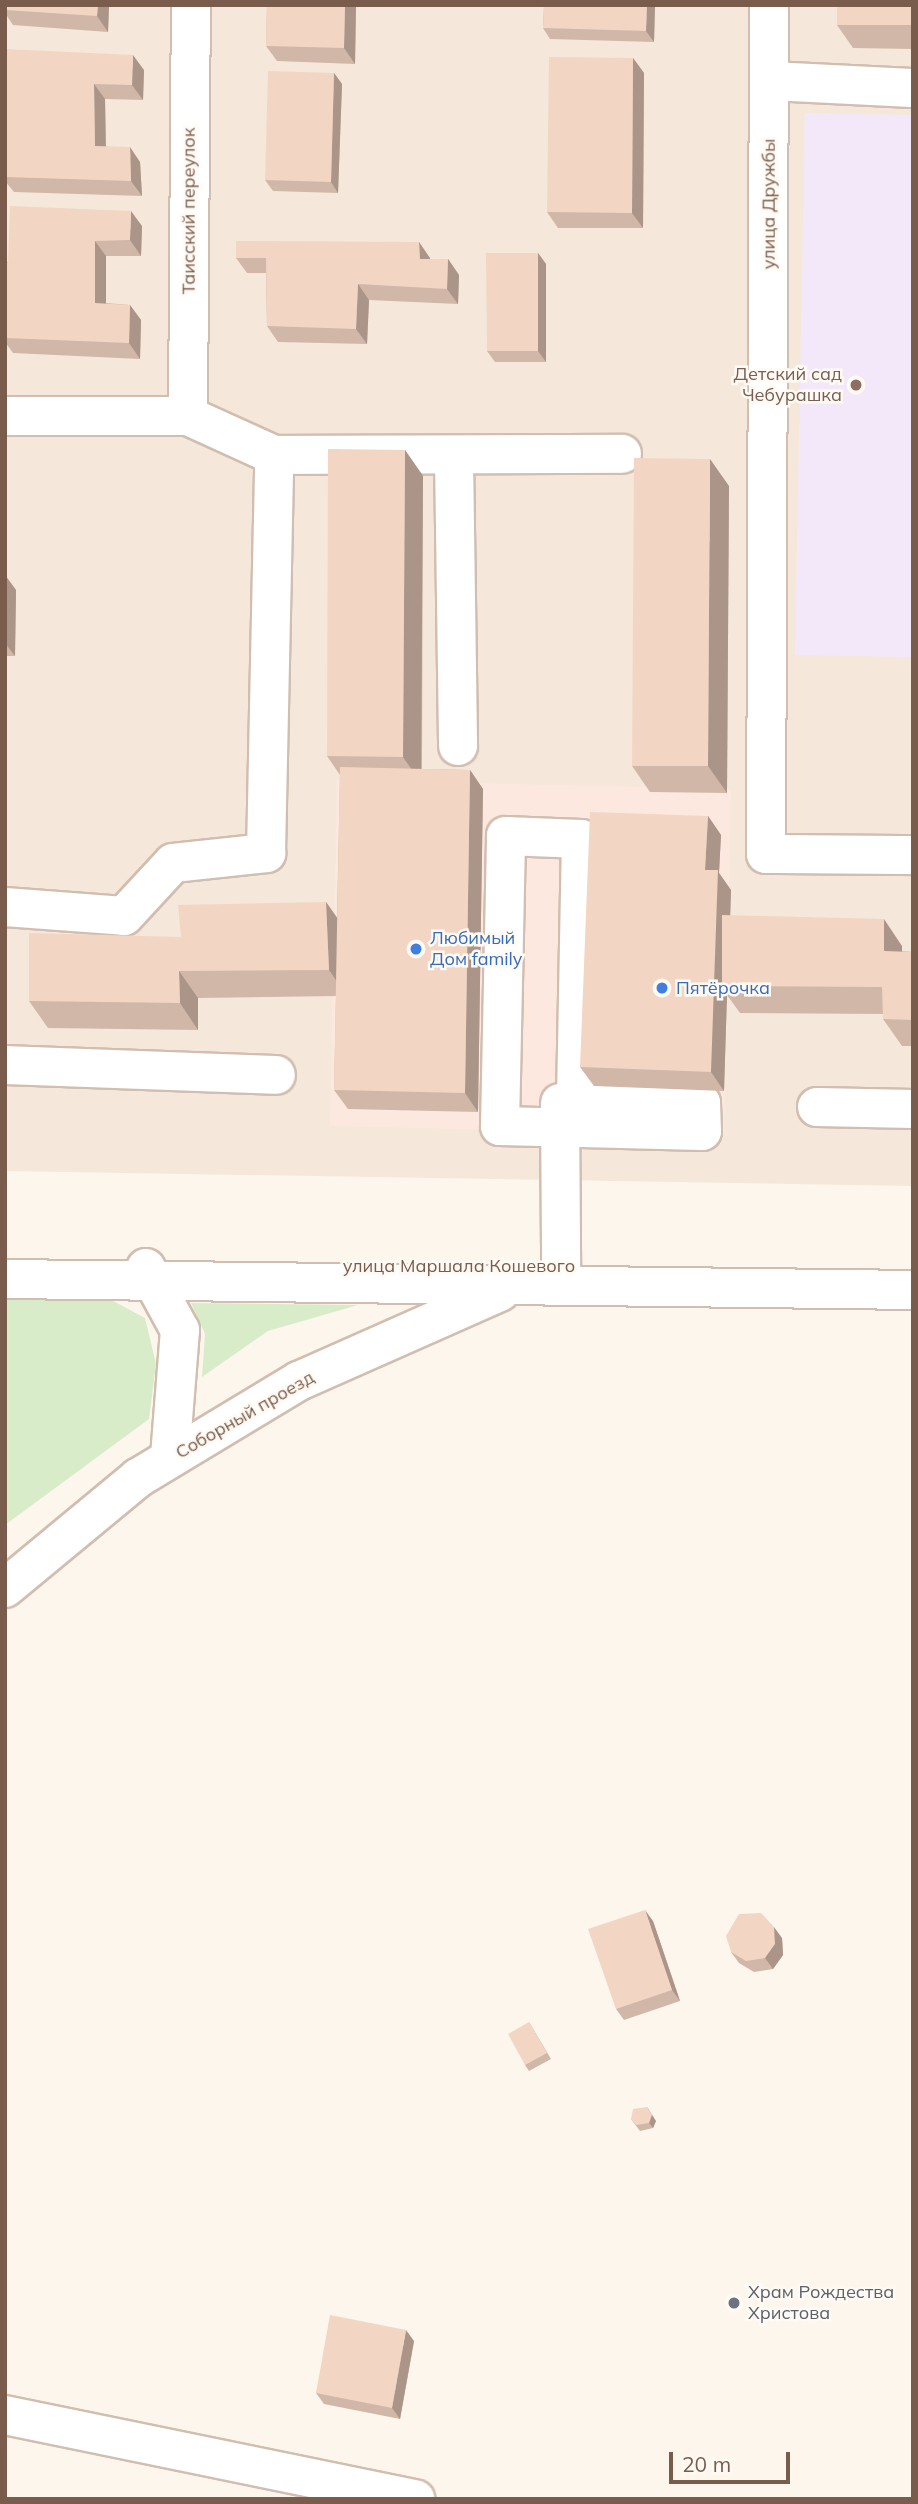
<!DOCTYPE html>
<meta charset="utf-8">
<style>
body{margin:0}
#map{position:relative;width:918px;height:2504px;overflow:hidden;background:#fdf6ec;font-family:Mulish,sans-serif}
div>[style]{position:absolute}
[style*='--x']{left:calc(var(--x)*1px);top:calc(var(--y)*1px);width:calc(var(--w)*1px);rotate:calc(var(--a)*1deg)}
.residential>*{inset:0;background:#f5e8da}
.commercial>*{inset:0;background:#fde8e0}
.education>*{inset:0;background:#f3e8fa}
.green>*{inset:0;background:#d8ecc9}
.roads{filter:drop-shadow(2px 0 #d1beb0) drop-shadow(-2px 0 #d1beb0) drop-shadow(0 2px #d1beb0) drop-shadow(0 -2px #d1beb0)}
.minor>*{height:38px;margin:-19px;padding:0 19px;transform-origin:19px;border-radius:19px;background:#fff}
.wall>*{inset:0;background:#d1b7a8}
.shaded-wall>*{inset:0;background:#aa9588}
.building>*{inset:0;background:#f3d5c3}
.dots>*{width:19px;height:19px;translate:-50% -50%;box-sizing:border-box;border:4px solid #fffaf3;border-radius:50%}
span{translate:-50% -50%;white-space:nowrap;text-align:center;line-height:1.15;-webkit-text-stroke:5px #fffaf3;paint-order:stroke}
.street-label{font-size:18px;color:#7a5c4d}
.education-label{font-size:18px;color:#785e54}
.right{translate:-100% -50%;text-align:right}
.shop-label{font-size:18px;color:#366cbe}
.left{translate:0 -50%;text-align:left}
.worship-label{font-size:18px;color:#5b616d}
.frame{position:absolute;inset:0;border:7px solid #7a5c4d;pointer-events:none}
.scale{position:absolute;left:669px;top:2452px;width:121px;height:32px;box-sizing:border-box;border:4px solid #7a5c4d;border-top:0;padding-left:9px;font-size:21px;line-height:24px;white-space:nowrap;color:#7a5c4d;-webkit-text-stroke:5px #fffaf3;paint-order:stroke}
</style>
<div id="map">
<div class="residential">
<i style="clip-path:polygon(5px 5px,913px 5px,913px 1186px,5px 1171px)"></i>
</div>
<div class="commercial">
<i style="clip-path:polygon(337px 780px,731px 789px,724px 1135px,330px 1126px)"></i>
</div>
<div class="education">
<i style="clip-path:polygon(805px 113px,913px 115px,913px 657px,795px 655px)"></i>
</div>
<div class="green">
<i style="clip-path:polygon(5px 1295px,102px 1295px,145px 1318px,156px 1364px,149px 1419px,5px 1525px)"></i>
<i style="clip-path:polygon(191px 1303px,358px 1305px,268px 1331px,202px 1377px,205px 1334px)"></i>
</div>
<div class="roads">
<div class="minor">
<i style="--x:769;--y:5;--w:849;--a:90.2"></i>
<i style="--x:766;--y:854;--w:147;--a:0.4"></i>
<i style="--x:770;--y:81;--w:143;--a:2.8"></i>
<i style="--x:5;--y:416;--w:183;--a:0"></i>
<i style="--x:188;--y:416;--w:94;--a:24.4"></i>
<i style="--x:274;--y:455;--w:348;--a:-0.2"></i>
<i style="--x:188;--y:416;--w:411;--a:-89.6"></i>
<i style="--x:454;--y:456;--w:290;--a:89.2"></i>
<i style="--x:506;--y:836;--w:75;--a:2.3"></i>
<i style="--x:581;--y:839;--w:262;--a:91.1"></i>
<i style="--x:576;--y:1101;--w:125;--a:0.9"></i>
<i style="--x:701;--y:1103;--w:28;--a:88"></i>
<i style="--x:702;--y:1131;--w:202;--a:-178.6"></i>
<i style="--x:500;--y:1126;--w:290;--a:-88.8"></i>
<i style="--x:5;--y:907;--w:119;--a:4.3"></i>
<i style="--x:124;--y:916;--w:72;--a:-47.2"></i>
<i style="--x:173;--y:863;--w:94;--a:-6.1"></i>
<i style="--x:266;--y:853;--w:398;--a:-88.8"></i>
<i style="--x:5;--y:1065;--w:271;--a:2.1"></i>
<i style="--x:560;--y:1103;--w:163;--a:89.6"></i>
<i style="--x:817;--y:1107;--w:96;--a:1.2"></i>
<i style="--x:146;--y:1268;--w:71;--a:61.3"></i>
<i style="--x:180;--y:1330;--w:128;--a:94.5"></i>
<i style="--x:5;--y:1279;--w:908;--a:0.69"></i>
<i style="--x:5;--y:1588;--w:173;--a:-39.6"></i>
<i style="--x:138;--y:1478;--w:188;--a:-31.1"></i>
<i style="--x:299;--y:1381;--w:220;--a:-23.9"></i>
<i style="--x:5;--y:2415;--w:419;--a:11.6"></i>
</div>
</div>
<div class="wall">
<i style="clip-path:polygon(5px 5px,109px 5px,108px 32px,13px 25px,5px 13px)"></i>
<i style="clip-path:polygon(267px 5px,356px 5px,355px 64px,277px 61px,266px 46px)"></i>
<i style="clip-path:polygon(544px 5px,655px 5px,654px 42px,550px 39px,543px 28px)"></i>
<i style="clip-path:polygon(913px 5px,913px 49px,853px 48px,837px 25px)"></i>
<i style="clip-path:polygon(5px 49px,144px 70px,143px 100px,105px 99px,106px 146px,140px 162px,142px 196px,14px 192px,5px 181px)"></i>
<i style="clip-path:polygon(633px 58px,644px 73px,643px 228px,558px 228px,547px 212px)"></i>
<i style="clip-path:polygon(334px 73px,342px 84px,338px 193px,273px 191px,265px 180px)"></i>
<i style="clip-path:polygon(142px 226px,141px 256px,106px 256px,106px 303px,130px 305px,141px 320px,140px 359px,13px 353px,5px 342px,5px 263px)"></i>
<i style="clip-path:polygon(419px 242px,430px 259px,448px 259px,459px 275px,458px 304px,369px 300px,367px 344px,278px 342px,267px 326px,266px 273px,247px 273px,236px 258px)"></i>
<i style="clip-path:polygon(538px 253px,546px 264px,546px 362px,495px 362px,487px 351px)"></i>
<i style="clip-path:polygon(405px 450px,423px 476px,422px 769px,470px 770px,483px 789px,478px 1112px,348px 1109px,334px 1090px,336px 996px,198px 998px,198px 1030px,48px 1028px,29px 1001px,181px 937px,326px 902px,337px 918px,340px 775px,327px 756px)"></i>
<i style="clip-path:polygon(729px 486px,727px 793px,650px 792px,632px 766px)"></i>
<i style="clip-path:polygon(5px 575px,16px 590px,15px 656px,5px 656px)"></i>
<i style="clip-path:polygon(708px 816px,721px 835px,719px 873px,731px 890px,730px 916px,902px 946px,902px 951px,913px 952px,913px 1046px,902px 1046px,883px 1019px,883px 1014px,740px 1013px,727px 995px,724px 1091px,594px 1086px,580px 1067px)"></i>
<i style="clip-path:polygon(653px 1921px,680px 2001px,624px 2020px,616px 2009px)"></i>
<i style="clip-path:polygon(782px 1938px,783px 1955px,773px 1969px,754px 1972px,739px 1963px,731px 1952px)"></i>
<i style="clip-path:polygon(529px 2022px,551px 2059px,529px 2071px,525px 2065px)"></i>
<i style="clip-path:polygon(631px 2119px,656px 2121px,653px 2128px,640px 2131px)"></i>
<i style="clip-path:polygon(414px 2341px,400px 2419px,324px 2404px,316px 2393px)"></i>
</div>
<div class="shaded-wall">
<i style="clip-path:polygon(98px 5px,109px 5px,108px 32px,97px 16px)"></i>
<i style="clip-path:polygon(345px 5px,356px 5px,355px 64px,344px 48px)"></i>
<i style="clip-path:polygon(647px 5px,655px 5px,654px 42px,646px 31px)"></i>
<i style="clip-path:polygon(133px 55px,144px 70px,143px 100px,132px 85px)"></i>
<i style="clip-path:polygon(633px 58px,644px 73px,643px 228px,632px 213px)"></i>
<i style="clip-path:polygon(334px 73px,342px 84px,338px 193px,331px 182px)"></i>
<i style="clip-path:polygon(94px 84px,105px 99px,106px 161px,95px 146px)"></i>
<i style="clip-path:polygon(130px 147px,140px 162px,142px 196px,131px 181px)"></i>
<i style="clip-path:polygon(131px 211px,142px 226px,141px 256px,130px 240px)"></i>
<i style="clip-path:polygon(95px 241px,106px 256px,106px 318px,95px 303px)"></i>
<i style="clip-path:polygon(419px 242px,430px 258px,431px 274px,420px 259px)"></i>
<i style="clip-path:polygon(538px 253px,546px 264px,546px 362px,538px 351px)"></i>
<i style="clip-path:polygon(448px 259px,459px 275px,458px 304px,447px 289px)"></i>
<i style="clip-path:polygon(358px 284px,369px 300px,367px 344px,356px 329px)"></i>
<i style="clip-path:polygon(130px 305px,141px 320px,140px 359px,129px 343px)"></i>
<i style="clip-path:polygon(405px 450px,423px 476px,421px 783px,403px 757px)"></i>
<i style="clip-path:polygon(710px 459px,729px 486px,727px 793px,708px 766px)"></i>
<i style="clip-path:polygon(5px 575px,16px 590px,15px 656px,5px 643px)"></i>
<i style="clip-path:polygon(470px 770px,483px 789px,478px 1112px,465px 1093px)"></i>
<i style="clip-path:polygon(708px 816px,721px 835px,719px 873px,731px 890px,728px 986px,722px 986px,727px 995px,724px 1091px,711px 1072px,705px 870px)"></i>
<i style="clip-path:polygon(326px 902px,345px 929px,347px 996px,329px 970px)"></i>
<i style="clip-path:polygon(884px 919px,902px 946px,902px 977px,884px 951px)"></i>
<i style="clip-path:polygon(179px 971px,198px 998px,198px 1030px,180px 1003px)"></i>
<i style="clip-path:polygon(645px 1910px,653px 1921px,680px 2001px,672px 1990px)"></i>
<i style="clip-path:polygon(774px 1927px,782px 1938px,783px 1955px,773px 1969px,765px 1958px)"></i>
<i style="clip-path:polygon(647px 2107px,656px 2121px,653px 2128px,649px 2123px)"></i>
<i style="clip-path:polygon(406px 2330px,414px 2341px,400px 2419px,392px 2408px)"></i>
</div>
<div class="building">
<i style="clip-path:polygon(5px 5px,98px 5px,97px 16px,5px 10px)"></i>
<i style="clip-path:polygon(267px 5px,345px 5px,344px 48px,266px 46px)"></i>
<i style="clip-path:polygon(544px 5px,647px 5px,646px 31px,543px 28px)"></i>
<i style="clip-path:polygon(837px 5px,913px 5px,913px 25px,837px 25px)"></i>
<i style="clip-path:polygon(5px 49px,133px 55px,132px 85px,94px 84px,95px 146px,130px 147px,131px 181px,5px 177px)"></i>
<i style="clip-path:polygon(549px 57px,633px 58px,632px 213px,547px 212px)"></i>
<i style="clip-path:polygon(268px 71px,334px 73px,331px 182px,265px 180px)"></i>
<i style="clip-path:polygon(10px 206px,131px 211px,130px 240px,95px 241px,95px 303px,130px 305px,129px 343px,5px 338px,5px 263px,8px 263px)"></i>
<i style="clip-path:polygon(236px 241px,419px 242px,420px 259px,448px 259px,447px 289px,358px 284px,356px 329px,267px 326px,266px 258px,236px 258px)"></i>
<i style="clip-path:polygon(486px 253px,538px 253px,538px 351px,487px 351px)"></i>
<i style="clip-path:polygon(328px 449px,405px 450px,403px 757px,327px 756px)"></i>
<i style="clip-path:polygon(634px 458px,710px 459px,708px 766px,632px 766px)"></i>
<i style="clip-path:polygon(340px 767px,470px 770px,465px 1093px,334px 1090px)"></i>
<i style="clip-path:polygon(590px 812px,708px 816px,705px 870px,718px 870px,711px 1072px,580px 1067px)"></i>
<i style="clip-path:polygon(326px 902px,329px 970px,179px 971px,180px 1003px,29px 1001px,29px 933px,181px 937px,178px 905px)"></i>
<i style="clip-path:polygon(722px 915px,884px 919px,884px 951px,913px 952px,913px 1020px,883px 1019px,882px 987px,722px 986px)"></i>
<i style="clip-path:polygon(645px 1910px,672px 1990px,616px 2009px,588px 1929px)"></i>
<i style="clip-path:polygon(761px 1913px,774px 1927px,775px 1944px,765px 1958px,746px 1961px,731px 1952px,726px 1936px,739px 1914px)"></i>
<i style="clip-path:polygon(529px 2022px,547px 2053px,525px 2065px,508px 2034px)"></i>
<i style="clip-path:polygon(647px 2107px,652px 2115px,649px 2123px,636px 2125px,631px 2119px,633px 2109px)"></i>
<i style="clip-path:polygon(330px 2315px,406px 2330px,392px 2408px,316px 2393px)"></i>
</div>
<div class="dots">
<i style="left:856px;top:385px;background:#8d6e63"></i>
<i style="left:416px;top:949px;background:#3f7fe0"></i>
<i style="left:662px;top:988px;background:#3f7fe0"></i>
<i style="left:734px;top:2303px;background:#6b7280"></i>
</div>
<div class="street-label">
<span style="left:769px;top:204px;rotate:-90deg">улица Дружбы</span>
<span style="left:189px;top:211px;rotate:-90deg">Таисский переулок</span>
<span style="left:459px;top:1266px">улица Маршала Кошевого</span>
<span style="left:245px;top:1415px;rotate:-30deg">Соборный проезд</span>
</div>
<div class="education-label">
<span class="right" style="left:842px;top:385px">Детский сад<br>Чебурашка</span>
</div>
<div class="shop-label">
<span class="left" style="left:430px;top:949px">Любимый<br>Дом family</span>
<span class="left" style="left:676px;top:988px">Пятёрочка</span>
</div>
<div class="worship-label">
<span class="left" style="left:748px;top:2303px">Храм Рождества<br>Христова</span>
</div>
<div class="frame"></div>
<div class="scale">20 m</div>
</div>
